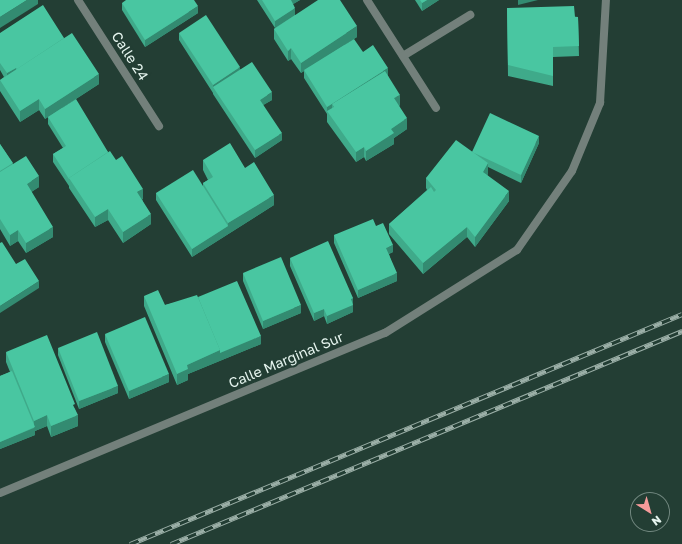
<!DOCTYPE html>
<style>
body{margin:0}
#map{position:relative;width:682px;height:544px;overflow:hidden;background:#233e34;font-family:"Golos Text",sans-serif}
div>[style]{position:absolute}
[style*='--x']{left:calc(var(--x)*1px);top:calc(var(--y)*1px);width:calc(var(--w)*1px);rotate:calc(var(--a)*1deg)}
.minor>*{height:8px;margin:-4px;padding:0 4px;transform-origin:4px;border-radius:4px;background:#73807b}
.rail>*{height:4.5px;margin-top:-2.25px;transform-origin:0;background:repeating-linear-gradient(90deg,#233e34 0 9px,#9bafa7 0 18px);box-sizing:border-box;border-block:1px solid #9bafa7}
.wall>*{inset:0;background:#3faa8a}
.shaded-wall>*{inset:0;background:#338b71}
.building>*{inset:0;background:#49c6a1}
span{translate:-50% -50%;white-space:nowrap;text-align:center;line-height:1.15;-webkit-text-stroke:4px #233e34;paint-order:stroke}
.street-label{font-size:14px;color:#e6f5ef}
.north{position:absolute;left:630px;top:492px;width:40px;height:40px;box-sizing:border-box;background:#233e34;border:1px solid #71877f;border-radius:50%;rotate:143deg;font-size:11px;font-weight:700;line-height:16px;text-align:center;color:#e6f5ef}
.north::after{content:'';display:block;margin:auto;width:14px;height:18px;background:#f59b9b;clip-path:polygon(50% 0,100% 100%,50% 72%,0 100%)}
</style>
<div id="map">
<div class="minor">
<i style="--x:78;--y:0;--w:150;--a:57.3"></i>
<i style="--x:367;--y:0;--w:128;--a:57.4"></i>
<i style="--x:403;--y:56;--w:79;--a:-31.5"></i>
<i style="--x:0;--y:493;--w:417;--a:-22.6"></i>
<i style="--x:385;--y:333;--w:156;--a:-32.2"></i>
<i style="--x:517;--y:250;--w:96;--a:-55.2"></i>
<i style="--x:572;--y:171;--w:74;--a:-67.6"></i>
<i style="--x:600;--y:103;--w:103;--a:-86.7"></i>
</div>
<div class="rail">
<i style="--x:130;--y:544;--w:598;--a:-22.62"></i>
<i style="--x:171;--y:544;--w:554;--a:-22.63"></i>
</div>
<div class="wall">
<i style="clip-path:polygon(257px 0,300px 0,293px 4px,295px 15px,357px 37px,344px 45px,363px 52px,388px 76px,400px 105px,399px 106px,407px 129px,394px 138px,394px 144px,366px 161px,364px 157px,356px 162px,327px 122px,327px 114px,304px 78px,304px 71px,301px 73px,291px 59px,288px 61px,274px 39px,274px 29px,275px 28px)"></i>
<i style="clip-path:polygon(415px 0,439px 0,422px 11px)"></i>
<i style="clip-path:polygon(122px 3px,198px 13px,145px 47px,122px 10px)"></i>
<i style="clip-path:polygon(507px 8px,578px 17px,579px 56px,553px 57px,553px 86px,508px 76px)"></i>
<i style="clip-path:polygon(0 33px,64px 38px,99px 84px,62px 108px,108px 152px,143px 199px,142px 199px,151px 224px,123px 243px,108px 220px,95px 227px,69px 188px,69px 186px,53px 162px,53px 154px,63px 148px,48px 124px,48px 117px,45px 119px,39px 110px,20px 122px,0 91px,0 80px,4px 77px,0 70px)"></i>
<i style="clip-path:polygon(179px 33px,240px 69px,272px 100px,263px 105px,282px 140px,255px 158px,213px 94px,213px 92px,213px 93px,179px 40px)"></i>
<i style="clip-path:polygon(539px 143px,521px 183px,488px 167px,488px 174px,487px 175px,509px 201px,475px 247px,467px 237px,423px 274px,389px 234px,389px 224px,427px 190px,426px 188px,426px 178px,472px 152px)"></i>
<i style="clip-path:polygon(0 144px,13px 164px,39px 187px,31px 192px,53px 237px,26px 253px,18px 241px,10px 246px,0 229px)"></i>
<i style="clip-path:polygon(203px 160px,245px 168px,274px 205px,192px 257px,156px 200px,156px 193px,203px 186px,203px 183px,208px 180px,203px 170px)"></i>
<i style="clip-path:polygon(376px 226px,393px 252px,389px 254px,397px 281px,358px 298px,334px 243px,334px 235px)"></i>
<i style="clip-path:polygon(290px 258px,353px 298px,353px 312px,327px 324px,324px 316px,314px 321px,290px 266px)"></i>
<i style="clip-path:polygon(243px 273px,301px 313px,263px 329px,243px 281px)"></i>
<i style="clip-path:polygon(144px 296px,165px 305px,198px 297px,261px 344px,188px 374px,188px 380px,177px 385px,144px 306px)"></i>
<i style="clip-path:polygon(105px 334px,169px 382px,129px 399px,105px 342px)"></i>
<i style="clip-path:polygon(58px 348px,118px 393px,79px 409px,58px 355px)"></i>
<i style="clip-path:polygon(6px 352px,75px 409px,78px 426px,51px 437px,47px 426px,35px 431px,35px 435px,0 449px,0 376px,10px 372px,6px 362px)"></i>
</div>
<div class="shaded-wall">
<i style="clip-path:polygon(27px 0,38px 0,38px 4px,0 28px,0 17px)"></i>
<i style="clip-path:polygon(290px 0,300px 0,290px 6px)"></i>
<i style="clip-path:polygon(427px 0,439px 0,422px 11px,422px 3px)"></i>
<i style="clip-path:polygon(518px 0,538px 0,518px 5px)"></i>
<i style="clip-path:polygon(198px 6px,198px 13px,145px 47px,145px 40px)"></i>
<i style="clip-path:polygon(295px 8px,295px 15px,275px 28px,275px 21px)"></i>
<i style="clip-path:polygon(357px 26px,357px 37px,301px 73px,301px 63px)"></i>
<i style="clip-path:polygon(291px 48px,291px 59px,288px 61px,288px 51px)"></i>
<i style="clip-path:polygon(240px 67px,240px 75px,213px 87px,213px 93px,213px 85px)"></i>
<i style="clip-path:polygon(16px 68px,16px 75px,7px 81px,7px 73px)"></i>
<i style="clip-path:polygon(388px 68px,388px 76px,334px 110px,334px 107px,332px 104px,332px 111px,327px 111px,327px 114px,327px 107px)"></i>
<i style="clip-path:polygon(99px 74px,99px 84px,45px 119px,45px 109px)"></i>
<i style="clip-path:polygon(272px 92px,272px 100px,260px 107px,260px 100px)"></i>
<i style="clip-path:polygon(400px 95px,400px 105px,394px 109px,394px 98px)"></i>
<i style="clip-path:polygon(39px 99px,39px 110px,20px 122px,20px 111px)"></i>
<i style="clip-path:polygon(407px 118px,407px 129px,394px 138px,394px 144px,366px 161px,366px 151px,391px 129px)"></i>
<i style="clip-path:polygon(282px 133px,282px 140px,255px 158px,255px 150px)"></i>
<i style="clip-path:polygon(539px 136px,539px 143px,521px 183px,521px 175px)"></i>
<i style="clip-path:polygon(364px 147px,364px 157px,356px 162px,356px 152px)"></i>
<i style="clip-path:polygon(488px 163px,488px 174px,483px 182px,483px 172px)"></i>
<i style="clip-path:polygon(39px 176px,39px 187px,27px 195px,27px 184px)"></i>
<i style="clip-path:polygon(143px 189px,143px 199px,137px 202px,137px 192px)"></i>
<i style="clip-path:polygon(509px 191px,509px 201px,475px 247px,475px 237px)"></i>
<i style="clip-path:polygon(274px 195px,274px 205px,192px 257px,192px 249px,228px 226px,228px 223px)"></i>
<i style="clip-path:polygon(108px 209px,108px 220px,95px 227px,95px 217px)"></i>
<i style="clip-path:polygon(151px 214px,151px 224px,123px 243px,123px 232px)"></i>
<i style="clip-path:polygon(53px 227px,53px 237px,26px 253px,26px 243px)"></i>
<i style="clip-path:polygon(467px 227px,467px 237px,423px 274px,423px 263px)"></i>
<i style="clip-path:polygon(18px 230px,18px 241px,10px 246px,10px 235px)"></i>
<i style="clip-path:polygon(393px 245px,393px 252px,386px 255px,386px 248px)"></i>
<i style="clip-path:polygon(397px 273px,397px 281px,358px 298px,358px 290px)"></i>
<i style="clip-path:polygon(39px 281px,39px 288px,0 313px,0 306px)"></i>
<i style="clip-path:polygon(353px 298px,353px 312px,327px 324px,327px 316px,351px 299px)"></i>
<i style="clip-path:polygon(301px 305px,301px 313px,263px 329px,263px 321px)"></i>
<i style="clip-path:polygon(324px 309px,324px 316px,314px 321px,314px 313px)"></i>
<i style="clip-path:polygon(261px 336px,261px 344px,188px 374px,188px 380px,177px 385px,177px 374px,187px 365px,220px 350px)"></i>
<i style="clip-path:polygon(169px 374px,169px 382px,129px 399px,129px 391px)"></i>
<i style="clip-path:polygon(118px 386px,118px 393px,79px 409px,79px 401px)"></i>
<i style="clip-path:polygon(47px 415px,47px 426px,35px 431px,35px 435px,0 449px,0 442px,34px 428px,34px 421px)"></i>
<i style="clip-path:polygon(78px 415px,78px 426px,51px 437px,51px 426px)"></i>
</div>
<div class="building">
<i style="clip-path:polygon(0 0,27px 0,0 17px)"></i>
<i style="clip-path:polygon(126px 0,194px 0,198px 6px,145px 40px,122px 3px)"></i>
<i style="clip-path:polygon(262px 0,291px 0,295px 8px,275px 21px)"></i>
<i style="clip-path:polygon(318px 0,340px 0,357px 26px,301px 63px,291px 48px,288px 51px,274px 29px)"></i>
<i style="clip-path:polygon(420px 0,427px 0,422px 3px)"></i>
<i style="clip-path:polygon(43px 5px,64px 38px,17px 69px,16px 68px,7px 73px,0 63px,0 33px)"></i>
<i style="clip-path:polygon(574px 6px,575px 17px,578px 17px,579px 46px,553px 47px,553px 76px,508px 65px,507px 8px)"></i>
<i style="clip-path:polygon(206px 15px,240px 67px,213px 85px,179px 33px)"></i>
<i style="clip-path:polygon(72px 33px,99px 74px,45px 109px,39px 99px,20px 111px,0 80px)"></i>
<i style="clip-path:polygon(354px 39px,363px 52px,373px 45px,388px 68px,327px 107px,304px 70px)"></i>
<i style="clip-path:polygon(252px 62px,272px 92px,260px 100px,282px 133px,255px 150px,213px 87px)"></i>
<i style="clip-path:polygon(385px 71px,400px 95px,394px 98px,407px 118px,391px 129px,394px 133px,366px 151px,364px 147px,356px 152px,327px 111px,334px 107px,332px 104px)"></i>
<i style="clip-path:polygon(76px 99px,108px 152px,69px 178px,70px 178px,69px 179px,53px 154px,66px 146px,48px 117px)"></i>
<i style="clip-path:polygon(490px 113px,539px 136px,521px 175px,472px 152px)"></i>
<i style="clip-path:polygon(456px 140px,488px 163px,483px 172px,509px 191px,475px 237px,467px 227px,423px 263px,389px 224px,431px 187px,434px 192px,436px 190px,426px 178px)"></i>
<i style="clip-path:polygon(230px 143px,245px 168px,254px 162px,274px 195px,228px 223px,203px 183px,213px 177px,203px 160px)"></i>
<i style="clip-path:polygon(0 144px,13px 163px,0 171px)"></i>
<i style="clip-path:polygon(110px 151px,116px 160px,122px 156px,143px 189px,137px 192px,151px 214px,123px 232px,108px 209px,95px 217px,69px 178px)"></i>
<i style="clip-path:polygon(26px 156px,39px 176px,27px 184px,53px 227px,26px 243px,18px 230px,10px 235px,0 219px,0 172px)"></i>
<i style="clip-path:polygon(193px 170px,228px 226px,192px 249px,156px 193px)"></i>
<i style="clip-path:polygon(373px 219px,376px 226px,383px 223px,393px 245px,386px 248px,397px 273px,358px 290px,334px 235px)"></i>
<i style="clip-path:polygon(328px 241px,353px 298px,351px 299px,353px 305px,327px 316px,324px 309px,314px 313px,290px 258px)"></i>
<i style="clip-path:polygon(2px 242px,16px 264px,25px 259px,39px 281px,0 306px,0 243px)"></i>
<i style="clip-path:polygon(281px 257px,301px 305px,263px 321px,243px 273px)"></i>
<i style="clip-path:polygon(237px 281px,261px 336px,220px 353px,220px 350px,198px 297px)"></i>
<i style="clip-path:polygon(158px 290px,165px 305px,197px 295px,220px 350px,187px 365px,188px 369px,177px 374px,144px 296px)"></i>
<i style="clip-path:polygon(145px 317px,169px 374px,129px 391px,105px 334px)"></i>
<i style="clip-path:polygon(97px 332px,118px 386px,79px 401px,58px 348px)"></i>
<i style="clip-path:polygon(47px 335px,75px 404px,73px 405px,78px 415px,51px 426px,47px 415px,34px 421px,6px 352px)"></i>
<i style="clip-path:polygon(12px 371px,35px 427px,0 442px,0 376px)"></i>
</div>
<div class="street-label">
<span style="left:130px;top:56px;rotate:57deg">Calle 24</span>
<span style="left:286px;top:360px;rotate:-23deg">Calle Marginal Sur</span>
</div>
<div class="north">N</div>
</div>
